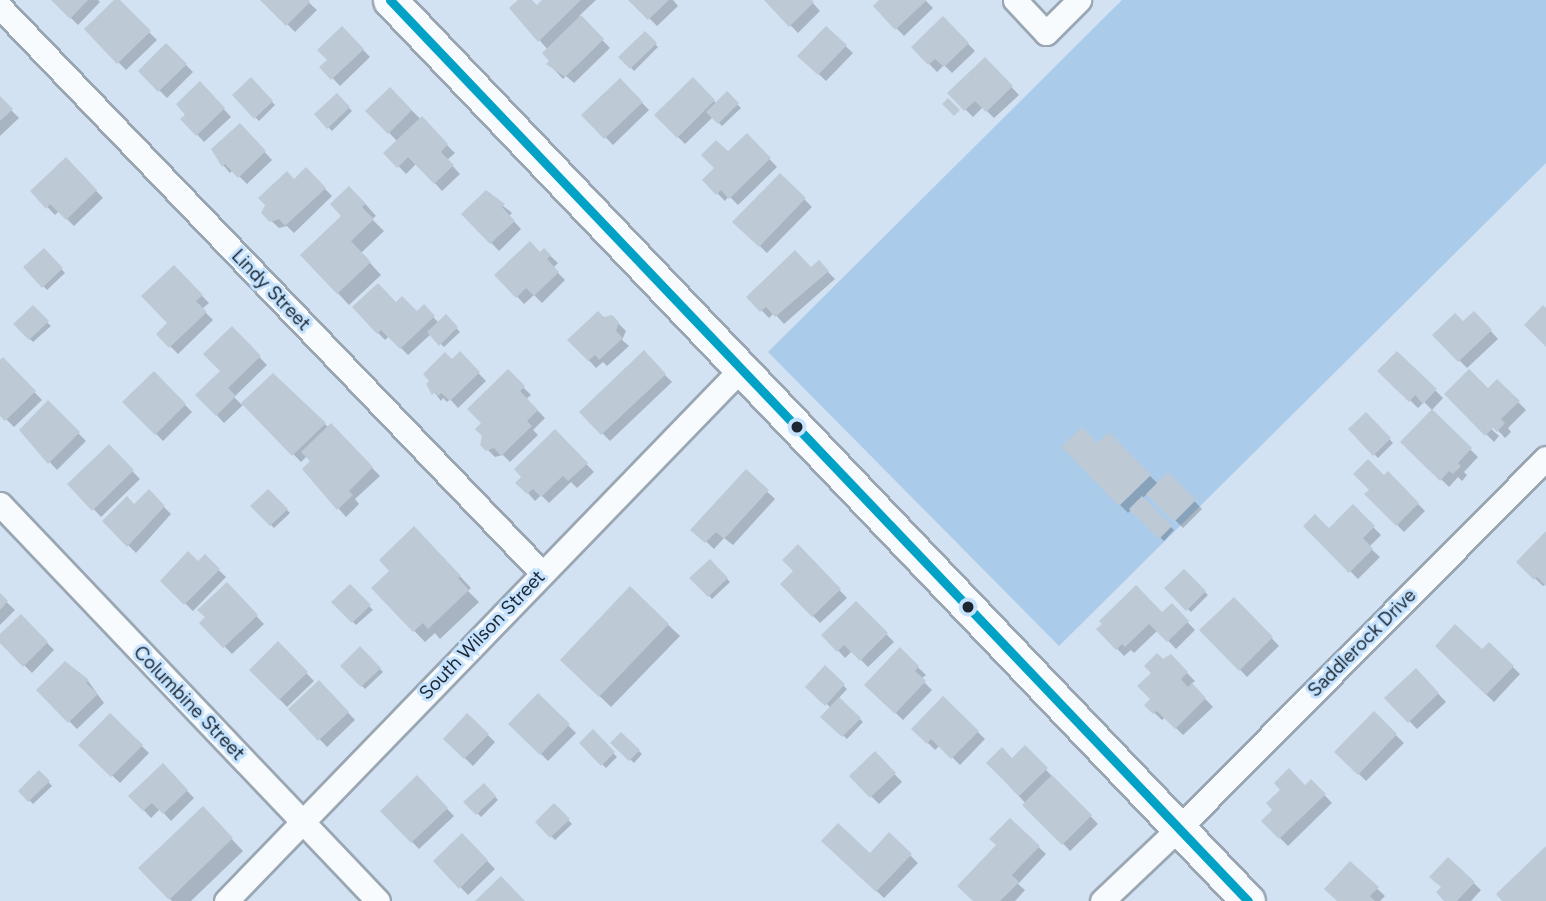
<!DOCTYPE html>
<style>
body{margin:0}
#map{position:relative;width:1546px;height:901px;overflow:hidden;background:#d2e2f2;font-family:Figtree,sans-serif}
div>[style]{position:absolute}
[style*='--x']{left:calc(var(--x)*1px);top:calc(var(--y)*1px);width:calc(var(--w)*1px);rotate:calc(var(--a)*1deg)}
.green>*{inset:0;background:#aacbe9}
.shadow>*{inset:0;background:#0003}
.building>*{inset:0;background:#bdcad6}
.roads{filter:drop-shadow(2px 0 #9aa7b3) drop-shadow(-2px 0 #9aa7b3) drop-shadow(0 2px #9aa7b3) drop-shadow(0 -2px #9aa7b3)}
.minor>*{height:23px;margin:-11.5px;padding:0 11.5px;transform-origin:11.5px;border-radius:11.5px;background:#f8fbfd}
.secondary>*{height:33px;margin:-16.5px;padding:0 16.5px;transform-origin:16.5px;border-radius:16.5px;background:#f8fbfd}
.bus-1>*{height:9px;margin:-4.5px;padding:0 4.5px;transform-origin:4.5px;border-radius:4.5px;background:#01a2c6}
.dots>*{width:19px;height:19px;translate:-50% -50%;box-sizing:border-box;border:4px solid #c5e3ff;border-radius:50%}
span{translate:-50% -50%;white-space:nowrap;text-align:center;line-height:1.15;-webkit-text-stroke:6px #c5e3ff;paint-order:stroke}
.street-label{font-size:19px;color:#1c2731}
</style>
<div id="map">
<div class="green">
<i style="clip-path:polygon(1122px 0,1546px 0,1546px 163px,1059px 646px,768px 352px)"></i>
</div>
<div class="shadow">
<i style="clip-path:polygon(53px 0,98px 0,100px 2px,78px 25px)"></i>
<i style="clip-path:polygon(116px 0,157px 40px,126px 70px,86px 29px)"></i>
<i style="clip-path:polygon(263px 0,306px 0,317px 10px,295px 32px)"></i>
<i style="clip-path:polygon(520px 0,529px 0,537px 7px,545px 0,596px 0,579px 16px,610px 48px,574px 83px,566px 76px,563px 79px,549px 64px,552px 61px,548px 50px,512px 8px)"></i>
<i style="clip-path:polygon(631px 0,673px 0,678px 6px,657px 26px)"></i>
<i style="clip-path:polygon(766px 0,810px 0,820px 11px,798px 33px)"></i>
<i style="clip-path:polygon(881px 0,925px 0,933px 8px,904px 36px,875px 6px)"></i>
<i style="clip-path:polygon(943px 18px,975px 51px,952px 73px,944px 65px,937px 72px,913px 47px)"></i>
<i style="clip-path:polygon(342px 28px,370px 57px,340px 86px,322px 67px,329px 60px)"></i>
<i style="clip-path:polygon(826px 28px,853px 53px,826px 81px,800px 56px)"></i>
<i style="clip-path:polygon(645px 33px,658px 47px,634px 71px,621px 57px)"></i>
<i style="clip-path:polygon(166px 45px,193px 72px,167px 98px,140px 71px)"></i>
<i style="clip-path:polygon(985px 59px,1019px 95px,994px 118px,983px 107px,973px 117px,949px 93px)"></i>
<i style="clip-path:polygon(693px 79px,717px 104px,727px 94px,741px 108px,722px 126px,713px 117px,685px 144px,656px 115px)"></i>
<i style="clip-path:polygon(251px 80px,275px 105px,259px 121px,234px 95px)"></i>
<i style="clip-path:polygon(620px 80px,649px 110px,613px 145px,584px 115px)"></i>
<i style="clip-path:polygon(200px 83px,231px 117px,204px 142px,183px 119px)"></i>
<i style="clip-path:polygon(390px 89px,455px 153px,447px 160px,460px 174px,442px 191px,417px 163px,406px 174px,386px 153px,398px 142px,368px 111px)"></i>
<i style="clip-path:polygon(337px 95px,352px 111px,332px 131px,316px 114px)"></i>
<i style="clip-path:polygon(0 99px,19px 118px,0 136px)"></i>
<i style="clip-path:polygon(240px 125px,272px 160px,247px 184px,233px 170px,230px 173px,223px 165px)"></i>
<i style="clip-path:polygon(747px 136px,777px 167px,738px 205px,729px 196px,725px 201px,704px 180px)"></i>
<i style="clip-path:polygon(66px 160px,103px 198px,74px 226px,59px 211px,55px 215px,33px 192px)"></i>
<i style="clip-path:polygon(306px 170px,332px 196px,294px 233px,287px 226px,279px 228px,263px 213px)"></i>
<i style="clip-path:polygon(780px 175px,812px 207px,767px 253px,735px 222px)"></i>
<i style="clip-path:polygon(486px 192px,512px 213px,509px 216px,521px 229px,499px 251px,464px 214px)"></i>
<i style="clip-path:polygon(361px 199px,376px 216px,372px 219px,384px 231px,361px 253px,381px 275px,349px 305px,302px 255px)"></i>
<i style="clip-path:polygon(44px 250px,65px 273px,47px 290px,25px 267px)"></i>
<i style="clip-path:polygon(544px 250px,558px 263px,553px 268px,565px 280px,542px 303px,534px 295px,524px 304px,497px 275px)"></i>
<i style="clip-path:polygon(818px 262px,835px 279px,784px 324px,774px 313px,769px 318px,749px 297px,811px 269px)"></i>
<i style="clip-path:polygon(174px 267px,209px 303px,202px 309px,213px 320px,178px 354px,158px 334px,169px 323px)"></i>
<i style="clip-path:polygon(396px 304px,417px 313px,423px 307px,439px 323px,446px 317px,460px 332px,444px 347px,431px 334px,408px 355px,389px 336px,385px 340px,354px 308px)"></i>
<i style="clip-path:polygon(33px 308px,51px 326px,33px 342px,16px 325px)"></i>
<i style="clip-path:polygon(1474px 313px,1498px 339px,1467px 368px,1434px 335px,1463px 323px)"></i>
<i style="clip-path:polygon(612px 317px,626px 331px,622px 340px,629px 346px,607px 366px,603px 362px,596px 368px,570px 340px)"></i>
<i style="clip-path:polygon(232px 329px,267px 365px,234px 397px,242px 405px,273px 375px,329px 428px,331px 426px,380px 476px,355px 499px,359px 504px,346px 517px,304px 469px,312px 461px,307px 456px,301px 462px,244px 404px,224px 423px,198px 395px,222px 371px)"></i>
<i style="clip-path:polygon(643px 353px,672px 382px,610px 441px,582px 412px)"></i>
<i style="clip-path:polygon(1397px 353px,1443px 398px,1432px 410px,1424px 402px,1418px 408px,1380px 371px)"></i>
<i style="clip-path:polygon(460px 354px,486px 381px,458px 408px,450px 399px,447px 402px,443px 398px,441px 401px,428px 384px)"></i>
<i style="clip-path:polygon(3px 360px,42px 400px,14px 427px,0 413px,0 362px)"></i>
<i style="clip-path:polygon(508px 372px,531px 395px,526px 399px,545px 418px,533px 430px,538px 435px,510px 462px,503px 455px,495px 457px,482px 444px,483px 423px)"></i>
<i style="clip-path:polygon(154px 373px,192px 412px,163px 441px,125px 402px)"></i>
<i style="clip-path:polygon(1497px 381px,1526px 410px,1508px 428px,1511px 432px,1505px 438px,1492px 424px,1489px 427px,1499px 436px,1494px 442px,1446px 394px,1488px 390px)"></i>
<i style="clip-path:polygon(48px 403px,86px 441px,57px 470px,21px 430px)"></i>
<i style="clip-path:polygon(1432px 412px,1478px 457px,1464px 472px,1467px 475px,1462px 481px,1458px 477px,1449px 487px,1403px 442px)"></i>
<i style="clip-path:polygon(1366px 415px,1393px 443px,1378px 458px,1350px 429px)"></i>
<i style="clip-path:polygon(555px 432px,594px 472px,577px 488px,571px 482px,549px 503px,541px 495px,535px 501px,528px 493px)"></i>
<i style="clip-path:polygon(1109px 434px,1158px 484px,1168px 474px,1202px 509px,1183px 528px,1148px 493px,1142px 499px,1174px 530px,1164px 541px,1132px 509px,1128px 513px,1063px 447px,1098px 445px)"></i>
<i style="clip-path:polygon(109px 447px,140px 479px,101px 517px,70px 484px)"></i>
<i style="clip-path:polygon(746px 472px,775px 499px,733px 545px,724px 538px,714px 549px,693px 529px)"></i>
<i style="clip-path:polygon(1388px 474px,1425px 511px,1404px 532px,1367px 494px)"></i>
<i style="clip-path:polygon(268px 491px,290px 513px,274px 528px,252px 506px)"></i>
<i style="clip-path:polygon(149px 492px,171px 514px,136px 553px,104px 521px,135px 506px)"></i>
<i style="clip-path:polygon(1353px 507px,1381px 535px,1369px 547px,1380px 557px,1358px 579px,1306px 526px,1329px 531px)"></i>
<i style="clip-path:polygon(1546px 533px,1546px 584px,1543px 586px,1518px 562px)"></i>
<i style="clip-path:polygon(426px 540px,471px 588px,468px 591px,479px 602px,440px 639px,435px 633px,425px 642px,373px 588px)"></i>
<i style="clip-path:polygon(798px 547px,847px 598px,820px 623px,782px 584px,795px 571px)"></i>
<i style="clip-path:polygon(205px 557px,226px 577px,193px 611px,162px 581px,198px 564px)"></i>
<i style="clip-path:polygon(710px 561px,730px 582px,712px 599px,692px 578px)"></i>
<i style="clip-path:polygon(1184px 571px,1208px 595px,1191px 612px,1167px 588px)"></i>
<i style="clip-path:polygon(227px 585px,264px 624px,232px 654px,201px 623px)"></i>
<i style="clip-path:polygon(350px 586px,373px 610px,356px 625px,334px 602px)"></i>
<i style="clip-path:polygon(630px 589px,680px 636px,611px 707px,562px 660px)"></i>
<i style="clip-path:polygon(0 596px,15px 610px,0 625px)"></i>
<i style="clip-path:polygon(1234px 599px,1279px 646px,1247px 677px,1202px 630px)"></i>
<i style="clip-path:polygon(856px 603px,894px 642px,868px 667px,852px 651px,845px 658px,824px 635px)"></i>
<i style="clip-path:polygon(1172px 606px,1195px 630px,1176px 649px,1158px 630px,1134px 653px,1131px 650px,1124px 656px,1098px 629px,1162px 614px)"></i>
<i style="clip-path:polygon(21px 616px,54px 650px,32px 673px,0 641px,0 637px)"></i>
<i style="clip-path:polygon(278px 644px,314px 681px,287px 707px,251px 670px)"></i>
<i style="clip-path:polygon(1489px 644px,1520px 674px,1494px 702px,1437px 646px,1482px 652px)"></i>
<i style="clip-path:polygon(360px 649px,383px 672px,365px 689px,343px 666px)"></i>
<i style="clip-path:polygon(900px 650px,926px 675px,921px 679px,932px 690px,903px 720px,867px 685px)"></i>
<i style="clip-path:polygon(1171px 657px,1195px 681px,1191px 684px,1213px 707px,1183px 735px,1165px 717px,1162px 720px,1146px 705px,1152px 699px,1163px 661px)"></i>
<i style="clip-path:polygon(825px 668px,847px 689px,838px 699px,863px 722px,847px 739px,823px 717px,831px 708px,807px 686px)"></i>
<i style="clip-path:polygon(1416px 670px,1446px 702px,1417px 729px,1387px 698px)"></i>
<i style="clip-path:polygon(88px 681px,104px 703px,77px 729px,38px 690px)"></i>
<i style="clip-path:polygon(319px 682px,355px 720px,327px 747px,291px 709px)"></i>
<i style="clip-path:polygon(538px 696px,576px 733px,548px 761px,511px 724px)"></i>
<i style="clip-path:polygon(943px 698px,985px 739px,960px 765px,940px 745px,935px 750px,914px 729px)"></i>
<i style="clip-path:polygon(1374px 714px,1404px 743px,1366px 781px,1337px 752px)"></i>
<i style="clip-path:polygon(110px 715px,149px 753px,120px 783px,81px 745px)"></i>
<i style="clip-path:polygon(468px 716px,495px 742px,473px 766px,445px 739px)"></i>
<i style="clip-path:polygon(593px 732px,617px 757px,606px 768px,581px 743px)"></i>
<i style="clip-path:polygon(621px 734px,642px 754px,634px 763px,613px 743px)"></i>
<i style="clip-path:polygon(1025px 748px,1098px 824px,1070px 851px,988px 763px,1013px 760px)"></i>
<i style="clip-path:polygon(875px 754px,902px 782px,879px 804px,851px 776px)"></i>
<i style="clip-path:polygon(163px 766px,194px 798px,171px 821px,160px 809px,151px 818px,131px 796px)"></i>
<i style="clip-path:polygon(39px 772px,52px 786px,33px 804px,20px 791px)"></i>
<i style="clip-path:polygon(417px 778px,454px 816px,419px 849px,382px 811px)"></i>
<i style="clip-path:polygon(1311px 781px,1332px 803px,1288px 846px,1263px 821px)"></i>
<i style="clip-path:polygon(484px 785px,498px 800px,481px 817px,466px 802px)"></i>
<i style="clip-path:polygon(554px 806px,572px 824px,555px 840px,537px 822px)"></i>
<i style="clip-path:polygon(203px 809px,243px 851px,191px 901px,172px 901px,141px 868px)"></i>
<i style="clip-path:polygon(1010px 820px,1046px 854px,1018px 884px,1025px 890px,1015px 901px,975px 901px)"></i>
<i style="clip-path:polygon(462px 835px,495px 869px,468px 895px,435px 861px)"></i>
<i style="clip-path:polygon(889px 835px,918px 863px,884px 898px,824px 841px,870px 855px)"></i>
<i style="clip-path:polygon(1448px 859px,1481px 890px,1471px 901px,1447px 901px,1443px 888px)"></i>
<i style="clip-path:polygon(1350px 863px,1385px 896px,1380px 901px,1339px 901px)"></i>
</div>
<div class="building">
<i style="clip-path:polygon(51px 0,88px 0,70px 19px)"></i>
<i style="clip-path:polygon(114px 0,120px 0,151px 31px,117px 64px,84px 29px)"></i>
<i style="clip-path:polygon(260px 0,309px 0,310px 2px,286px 26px)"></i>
<i style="clip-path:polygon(518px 0,532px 0,537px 5px,542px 0,581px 0,538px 42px,509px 8px)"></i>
<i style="clip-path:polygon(628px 0,669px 0,648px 20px)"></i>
<i style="clip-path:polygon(764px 0,812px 0,814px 2px,789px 27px)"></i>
<i style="clip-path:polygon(879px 0,927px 0,895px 30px,873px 6px)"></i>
<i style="clip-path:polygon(581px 15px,604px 39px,565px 77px,546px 64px,549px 61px,542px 53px)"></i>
<i style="clip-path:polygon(943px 16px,969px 43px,944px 67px,935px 59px,928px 65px,911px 47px)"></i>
<i style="clip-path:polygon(342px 26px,364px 49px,331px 80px,319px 67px,327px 60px,317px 50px)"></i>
<i style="clip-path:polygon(826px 26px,847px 45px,818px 75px,797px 56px)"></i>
<i style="clip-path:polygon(645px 31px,657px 43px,630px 69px,618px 57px)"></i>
<i style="clip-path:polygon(166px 43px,187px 64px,158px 92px,138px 71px)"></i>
<i style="clip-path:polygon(985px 57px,1013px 86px,986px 112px,975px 101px,964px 111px,947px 93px)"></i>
<i style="clip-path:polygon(251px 77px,273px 101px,254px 119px,232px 95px)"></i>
<i style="clip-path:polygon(693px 77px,715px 100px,677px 138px,654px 115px)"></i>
<i style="clip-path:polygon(620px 78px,643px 102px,604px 139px,581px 115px)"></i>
<i style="clip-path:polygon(200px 81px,225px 108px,196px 136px,180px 119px,185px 115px,176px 104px)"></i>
<i style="clip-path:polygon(390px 87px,412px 110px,388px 134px,365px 111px)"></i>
<i style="clip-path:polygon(727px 91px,739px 103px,718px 124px,706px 112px)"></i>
<i style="clip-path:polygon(337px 93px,350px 107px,327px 129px,314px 114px)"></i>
<i style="clip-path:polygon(0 96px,13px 109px,0 121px)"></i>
<i style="clip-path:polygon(948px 98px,960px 110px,954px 116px,942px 104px)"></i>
<i style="clip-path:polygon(422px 116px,448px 144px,441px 152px,454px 165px,434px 184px,408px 157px,397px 168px,383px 153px)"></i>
<i style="clip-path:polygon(240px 123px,266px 151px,238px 178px,225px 164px,222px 167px,211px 149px)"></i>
<i style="clip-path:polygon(747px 133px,771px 158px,729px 199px,721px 190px,716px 195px,702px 180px,714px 168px,701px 155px,716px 140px,728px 151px)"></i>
<i style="clip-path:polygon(66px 157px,97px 190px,66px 220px,50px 204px,46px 209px,30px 191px)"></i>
<i style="clip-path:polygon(306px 167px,326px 188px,285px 226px,279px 219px,270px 222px,261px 213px,265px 205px,258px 198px,287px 171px,294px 179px)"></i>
<i style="clip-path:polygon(780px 173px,806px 198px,759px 247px,732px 222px)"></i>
<i style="clip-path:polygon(349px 186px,366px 204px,362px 207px,374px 219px,351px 241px,371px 262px,337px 294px,300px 255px,341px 216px,330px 204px)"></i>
<i style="clip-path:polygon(486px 190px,505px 204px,502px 207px,515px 221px,490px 244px,461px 214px)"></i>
<i style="clip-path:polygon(530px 241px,540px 252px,544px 248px,551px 255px,547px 259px,559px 272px,534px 296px,526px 288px,516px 298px,494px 275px)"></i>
<i style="clip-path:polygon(44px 248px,63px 268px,42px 288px,23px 267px)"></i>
<i style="clip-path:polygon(795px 250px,811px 267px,819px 260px,829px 271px,775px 317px,766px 307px,760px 312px,746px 297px)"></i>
<i style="clip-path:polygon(174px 265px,203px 295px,196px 301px,207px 312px,169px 348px,156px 334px,167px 323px,141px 296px)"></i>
<i style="clip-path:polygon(378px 283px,396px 302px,402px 296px,417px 311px,424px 304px,435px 316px,400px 349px,381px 330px,377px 334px,352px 307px)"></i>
<i style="clip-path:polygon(33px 305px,49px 321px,29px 340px,13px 324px)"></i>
<i style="clip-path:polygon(1543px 305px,1546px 308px,1546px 347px,1524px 325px)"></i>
<i style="clip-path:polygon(598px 311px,604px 317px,612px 315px,619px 322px,616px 331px,623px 338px,599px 360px,595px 355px,588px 361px,567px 340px)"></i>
<i style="clip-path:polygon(1474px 311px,1492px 330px,1458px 362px,1432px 335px,1455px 313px,1463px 321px)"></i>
<i style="clip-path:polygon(446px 314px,458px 327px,439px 346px,427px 332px)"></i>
<i style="clip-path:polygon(232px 326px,261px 356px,228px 388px,236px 396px,216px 416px,195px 395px,220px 371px,203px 354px)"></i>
<i style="clip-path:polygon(644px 350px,666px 374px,601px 435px,579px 412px)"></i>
<i style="clip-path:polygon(460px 351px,480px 372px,450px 401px,441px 393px,438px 396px,435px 392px,432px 395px,426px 384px,429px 381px,423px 374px,445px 352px,452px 359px)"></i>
<i style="clip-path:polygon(1397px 351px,1437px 389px,1423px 404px,1415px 395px,1409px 402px,1377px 371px)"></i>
<i style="clip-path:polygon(3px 357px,36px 391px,5px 421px,0 416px,0 360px)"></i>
<i style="clip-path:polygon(508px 369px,525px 386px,520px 391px,538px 410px,527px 421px,532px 426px,501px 456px,494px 448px,486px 451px,480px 445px,482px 436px,475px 429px,481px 423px,467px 409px)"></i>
<i style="clip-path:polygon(1469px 369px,1488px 388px,1497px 379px,1520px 401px,1501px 419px,1505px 423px,1497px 432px,1493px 428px,1485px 436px,1444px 394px)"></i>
<i style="clip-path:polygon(154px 371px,186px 404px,155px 435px,122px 402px)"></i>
<i style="clip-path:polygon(273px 373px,326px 423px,292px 456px,241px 403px)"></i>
<i style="clip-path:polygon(48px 400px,80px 432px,48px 464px,19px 430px)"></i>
<i style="clip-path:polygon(1432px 409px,1472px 448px,1458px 463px,1461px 466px,1453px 474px,1449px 471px,1440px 481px,1400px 442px)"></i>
<i style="clip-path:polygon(1366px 412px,1391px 438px,1373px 456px,1348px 429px)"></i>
<i style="clip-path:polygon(331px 423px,373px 467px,349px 491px,353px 495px,337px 510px,302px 469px,310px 461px,301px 452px)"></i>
<i style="clip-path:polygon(1082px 427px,1098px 443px,1109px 432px,1151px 475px,1119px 506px,1061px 447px)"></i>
<i style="clip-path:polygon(555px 429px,588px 463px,568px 481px,563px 476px,541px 497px,533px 489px,527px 494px,515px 483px,521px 477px,514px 469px)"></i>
<i style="clip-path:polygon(109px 444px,134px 470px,92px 511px,67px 484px)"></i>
<i style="clip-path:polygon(1368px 459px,1384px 475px,1388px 471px,1419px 503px,1396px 526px,1364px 494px,1369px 490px,1353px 474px)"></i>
<i style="clip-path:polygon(746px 469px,769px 490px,724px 539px,716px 532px,705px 543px,690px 530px)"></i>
<i style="clip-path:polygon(1168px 472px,1196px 500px,1174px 522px,1146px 494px)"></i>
<i style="clip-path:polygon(149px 489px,165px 506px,127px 547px,102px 521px,127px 496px,134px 504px)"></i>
<i style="clip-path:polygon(268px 489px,288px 509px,270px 526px,250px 506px)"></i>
<i style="clip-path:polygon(1142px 496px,1172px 526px,1159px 539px,1129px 509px)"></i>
<i style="clip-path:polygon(1353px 504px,1375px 526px,1363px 538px,1373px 549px,1349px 573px,1303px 526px,1315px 514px,1329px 528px)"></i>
<i style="clip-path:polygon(414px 526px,461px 576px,458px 578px,469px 590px,428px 629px,423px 623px,413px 632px,371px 588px,389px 571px,379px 560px)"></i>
<i style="clip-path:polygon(1546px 531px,1546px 586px,1537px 577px,1534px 580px,1516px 562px)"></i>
<i style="clip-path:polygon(798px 544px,841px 589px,812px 617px,780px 584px,793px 571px,782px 560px)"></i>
<i style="clip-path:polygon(188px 551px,198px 561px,205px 554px,220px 569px,184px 605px,160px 581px)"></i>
<i style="clip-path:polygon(710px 559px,728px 578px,708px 597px,689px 578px)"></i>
<i style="clip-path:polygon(1184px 569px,1206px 591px,1186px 611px,1164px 588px)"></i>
<i style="clip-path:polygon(227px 582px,258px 615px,223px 648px,199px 623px,205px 617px,197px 610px)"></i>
<i style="clip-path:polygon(350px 584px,371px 605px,352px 623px,331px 602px)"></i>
<i style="clip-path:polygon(1136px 585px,1162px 612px,1172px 603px,1189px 621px,1167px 642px,1149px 624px,1125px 647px,1122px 644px,1116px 650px,1096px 629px,1102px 624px,1099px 621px)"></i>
<i style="clip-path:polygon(630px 586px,669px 624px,599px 697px,560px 660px)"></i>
<i style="clip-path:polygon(0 593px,8px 601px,0 610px)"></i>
<i style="clip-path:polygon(1234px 597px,1273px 637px,1239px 671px,1199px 630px)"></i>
<i style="clip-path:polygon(856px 601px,888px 633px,860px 661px,844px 645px,837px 652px,821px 635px)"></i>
<i style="clip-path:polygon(21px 614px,48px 642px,23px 667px,0 643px,0 634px)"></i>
<i style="clip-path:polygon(1455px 624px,1482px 649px,1489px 642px,1514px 666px,1486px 695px,1435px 646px)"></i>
<i style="clip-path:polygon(278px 641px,308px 672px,279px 700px,249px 670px)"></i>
<i style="clip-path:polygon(360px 646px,381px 668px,361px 687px,340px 666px)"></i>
<i style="clip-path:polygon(900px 647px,919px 666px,915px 671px,926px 681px,895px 714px,864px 685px)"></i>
<i style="clip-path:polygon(1157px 653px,1163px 659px,1171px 654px,1188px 672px,1181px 679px,1188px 687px,1192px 683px,1206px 698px,1175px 729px,1157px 711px,1153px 714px,1144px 705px,1150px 699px,1137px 686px,1151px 673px,1144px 666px)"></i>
<i style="clip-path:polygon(65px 661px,89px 680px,86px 683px,98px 694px,68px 723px,36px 690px)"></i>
<i style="clip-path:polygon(825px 665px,845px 684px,825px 706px,805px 687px)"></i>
<i style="clip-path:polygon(1416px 668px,1439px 693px,1408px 723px,1384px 698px)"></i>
<i style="clip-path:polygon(319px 680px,349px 712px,318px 741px,288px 709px)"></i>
<i style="clip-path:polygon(538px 693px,570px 724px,540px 755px,508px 724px)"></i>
<i style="clip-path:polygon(943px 696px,979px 731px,951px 759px,931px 739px,927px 744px,911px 729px)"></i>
<i style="clip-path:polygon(839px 697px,861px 718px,842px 737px,820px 717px)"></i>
<i style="clip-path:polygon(1374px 711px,1397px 734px,1358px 775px,1334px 752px)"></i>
<i style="clip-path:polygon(110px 713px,143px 745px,111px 777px,78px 745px)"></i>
<i style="clip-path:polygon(467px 713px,489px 734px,464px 759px,443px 739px)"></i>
<i style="clip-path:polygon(593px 729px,615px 752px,601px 766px,579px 743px)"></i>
<i style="clip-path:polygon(621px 732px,640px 750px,629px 761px,610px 743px)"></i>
<i style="clip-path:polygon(1025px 745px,1048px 768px,1019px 796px,986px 763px,1002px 747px,1012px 758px)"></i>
<i style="clip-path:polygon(875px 751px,896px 773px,870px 798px,849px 776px)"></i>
<i style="clip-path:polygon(163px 763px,188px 790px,163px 814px,152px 803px,143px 811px,128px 796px)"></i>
<i style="clip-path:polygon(1289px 768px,1305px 785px,1311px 779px,1326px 794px,1279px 839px,1261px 821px,1272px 810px,1266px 803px,1280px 790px,1274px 783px)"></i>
<i style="clip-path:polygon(39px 770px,50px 781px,28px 802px,18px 791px)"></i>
<i style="clip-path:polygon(417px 775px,448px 808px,411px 843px,380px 811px)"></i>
<i style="clip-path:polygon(1052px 775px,1092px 815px,1062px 845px,1022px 805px)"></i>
<i style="clip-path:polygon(484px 783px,496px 796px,476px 815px,463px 802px)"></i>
<i style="clip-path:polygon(554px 803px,570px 819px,550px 838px,535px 822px)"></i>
<i style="clip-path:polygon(203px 806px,233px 838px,169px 900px,138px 868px)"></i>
<i style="clip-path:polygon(1010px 818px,1040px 846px,1012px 875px,1019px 882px,1000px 901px,973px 901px,957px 886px,996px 845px,989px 839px)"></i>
<i style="clip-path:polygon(838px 823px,870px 853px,889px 832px,912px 854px,876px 892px,821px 841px)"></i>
<i style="clip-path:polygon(462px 833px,488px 860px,459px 889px,433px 861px)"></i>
<i style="clip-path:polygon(1546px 846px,1546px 901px,1502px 901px,1496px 894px)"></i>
<i style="clip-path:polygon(1448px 857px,1475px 882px,1457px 901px,1444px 901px,1436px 892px,1441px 887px,1429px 877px)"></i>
<i style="clip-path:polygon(1350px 861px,1379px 887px,1370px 896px,1375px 901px,1337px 901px,1324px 889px)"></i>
<i style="clip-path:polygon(501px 876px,525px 901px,475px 901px)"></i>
</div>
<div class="roads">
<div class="minor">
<i style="--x:1015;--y:0;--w:45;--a:46.8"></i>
<i style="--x:1046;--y:33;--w:47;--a:-45"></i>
<i style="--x:0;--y:7;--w:784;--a:46.24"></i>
<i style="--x:0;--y:504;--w:548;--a:46.4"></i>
<i style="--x:226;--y:901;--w:739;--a:-45.93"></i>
<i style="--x:1102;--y:901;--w:106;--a:-43.5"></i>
<i style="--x:1179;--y:828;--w:521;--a:-45.23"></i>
</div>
<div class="secondary">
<i style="--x:390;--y:0;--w:1244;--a:46.4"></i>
</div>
</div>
<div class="bus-1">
<i style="--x:390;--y:0;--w:1244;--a:46.4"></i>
</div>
<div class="dots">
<i style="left:797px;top:427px;background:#1c2731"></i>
<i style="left:968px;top:607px;background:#1c2731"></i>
</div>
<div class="street-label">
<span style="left:271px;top:290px;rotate:46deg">Lindy Street</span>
<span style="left:482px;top:635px;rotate:-46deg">South Wilson Street</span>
<span style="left:1362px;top:643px;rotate:-45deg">Saddlerock Drive</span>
<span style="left:189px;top:703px;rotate:46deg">Columbine Street</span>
</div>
</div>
